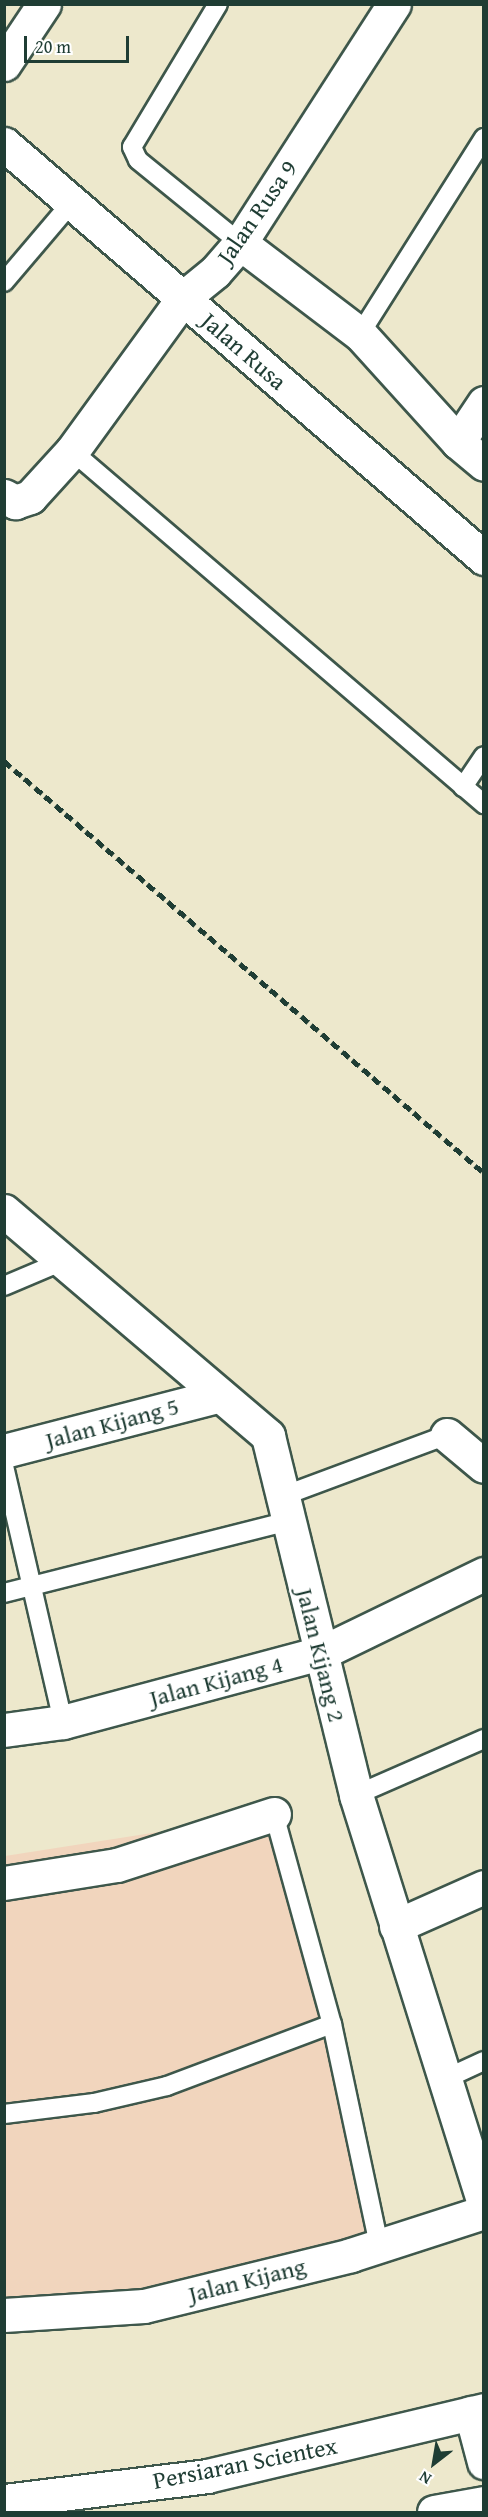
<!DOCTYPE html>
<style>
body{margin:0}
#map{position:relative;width:488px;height:2517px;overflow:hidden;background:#ede8cc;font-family:"Gentium Book Plus",serif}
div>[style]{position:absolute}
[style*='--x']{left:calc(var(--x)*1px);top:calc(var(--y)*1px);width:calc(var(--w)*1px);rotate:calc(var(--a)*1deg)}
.built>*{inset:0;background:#f1d5bd}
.roads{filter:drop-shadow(2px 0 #3e574b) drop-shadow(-2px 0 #3e574b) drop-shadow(0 2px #3e574b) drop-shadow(0 -2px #3e574b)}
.lane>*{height:18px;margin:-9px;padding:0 9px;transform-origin:9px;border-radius:9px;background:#fff}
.street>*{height:33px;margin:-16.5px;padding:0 16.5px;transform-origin:16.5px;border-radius:16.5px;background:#fff}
.secondary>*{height:33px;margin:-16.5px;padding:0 16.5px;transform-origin:16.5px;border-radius:16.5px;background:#fff}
.rail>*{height:4.5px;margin-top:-2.25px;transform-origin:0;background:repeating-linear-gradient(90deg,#1f3d34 0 9px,transparent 0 13.5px)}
span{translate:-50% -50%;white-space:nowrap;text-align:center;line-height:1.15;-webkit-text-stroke:4.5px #fff;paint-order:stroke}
.street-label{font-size:24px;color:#1f3d34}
.frame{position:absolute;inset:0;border:6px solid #1f3d34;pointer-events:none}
.north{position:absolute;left:404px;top:2433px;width:60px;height:60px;-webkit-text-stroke:4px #fff;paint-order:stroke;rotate:211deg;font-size:16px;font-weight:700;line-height:24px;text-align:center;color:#1f3d34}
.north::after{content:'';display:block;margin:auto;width:21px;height:27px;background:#1f3d34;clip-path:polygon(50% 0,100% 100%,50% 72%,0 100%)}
.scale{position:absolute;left:24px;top:36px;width:105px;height:27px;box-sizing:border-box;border:3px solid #1f3d34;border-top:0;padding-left:8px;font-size:18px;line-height:21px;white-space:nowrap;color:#1f3d34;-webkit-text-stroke:4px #fff;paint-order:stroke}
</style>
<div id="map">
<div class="built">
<i style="clip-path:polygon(274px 1814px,379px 2245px,5px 2315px,5px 1856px)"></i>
</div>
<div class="roads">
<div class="lane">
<i style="--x:218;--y:4;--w:167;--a:121"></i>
<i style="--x:132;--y:147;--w:14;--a:65"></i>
<i style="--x:138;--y:160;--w:132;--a:39.1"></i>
<i style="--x:4;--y:282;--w:105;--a:-49.6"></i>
<i style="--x:360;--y:334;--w:232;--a:-57.7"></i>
<i style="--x:72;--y:451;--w:543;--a:40.59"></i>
<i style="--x:463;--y:787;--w:37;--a:-56"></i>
<i style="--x:4;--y:1286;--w:64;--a:-23"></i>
<i style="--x:4;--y:1466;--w:263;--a:77"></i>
<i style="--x:283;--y:1496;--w:175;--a:-20.4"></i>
<i style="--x:4;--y:1593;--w:293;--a:-14.2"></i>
<i style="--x:356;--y:1795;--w:140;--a:-23.6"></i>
<i style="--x:274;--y:1814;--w:218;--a:74.6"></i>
<i style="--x:332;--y:2024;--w:226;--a:78"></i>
<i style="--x:445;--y:2079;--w:43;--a:-24.8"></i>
<i style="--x:4;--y:2114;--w:91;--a:-7"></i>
<i style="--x:94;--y:2103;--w:75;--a:-13.1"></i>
<i style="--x:167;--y:2086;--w:176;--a:-20.6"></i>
</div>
<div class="street">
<i style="--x:4;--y:64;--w:72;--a:-56.3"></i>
<i style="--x:240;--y:243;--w:151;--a:37.2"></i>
<i style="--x:360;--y:334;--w:146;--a:47.8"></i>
<i style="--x:458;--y:442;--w:34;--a:40"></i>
<i style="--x:458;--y:442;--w:47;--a:-56.3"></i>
<i style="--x:4;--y:496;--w:13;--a:29"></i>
<i style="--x:15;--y:502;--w:16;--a:-18"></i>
<i style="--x:30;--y:497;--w:62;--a:-47.6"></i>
<i style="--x:72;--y:451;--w:189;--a:-54"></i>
<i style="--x:183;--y:298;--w:41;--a:-39.1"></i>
<i style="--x:215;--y:272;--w:38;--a:-49"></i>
<i style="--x:240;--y:243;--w:284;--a:-57.2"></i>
<i style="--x:4;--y:1211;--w:347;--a:40.4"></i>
<i style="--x:268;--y:1436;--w:370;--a:76.2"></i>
<i style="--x:356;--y:1795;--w:429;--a:72.6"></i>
<i style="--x:447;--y:1435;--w:48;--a:40"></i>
<i style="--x:4;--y:1451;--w:223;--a:-14.5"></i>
<i style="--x:4;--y:1730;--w:60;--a:-7.7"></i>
<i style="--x:63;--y:1722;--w:267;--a:-15"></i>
<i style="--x:321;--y:1653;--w:181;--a:-25.9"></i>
<i style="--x:4;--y:1883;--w:114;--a:-9.1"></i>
<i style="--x:117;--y:1865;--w:165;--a:-18"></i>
<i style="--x:396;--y:1926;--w:96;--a:-23.9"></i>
<i style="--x:4;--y:2315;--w:140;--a:-3.7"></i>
<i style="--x:144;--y:2306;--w:213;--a:-13.8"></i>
<i style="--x:351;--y:2255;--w:140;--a:-17.9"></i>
</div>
<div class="secondary">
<i style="--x:4;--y:144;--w:634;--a:40.78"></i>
<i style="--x:471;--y:2413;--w:51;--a:75.1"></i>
<i style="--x:4;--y:2501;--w:205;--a:-7"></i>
<i style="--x:207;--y:2476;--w:285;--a:-13.4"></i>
<i style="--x:434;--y:2512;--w:51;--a:-10.2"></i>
</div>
</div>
<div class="rail">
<i style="--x:4;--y:761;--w:633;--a:40.64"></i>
</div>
<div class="street-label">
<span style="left:257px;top:212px;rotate:-55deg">Jalan Rusa 9</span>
<span style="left:244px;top:351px;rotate:41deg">Jalan Rusa</span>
<span style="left:112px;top:1423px;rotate:-15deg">Jalan Kijang 5</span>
<span style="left:321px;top:1655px;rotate:76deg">Jalan Kijang 2</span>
<span style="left:216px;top:1681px;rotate:-15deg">Jalan Kijang 4</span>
<span style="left:247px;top:2280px;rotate:-14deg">Jalan Kijang</span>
<span style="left:245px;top:2463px;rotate:-11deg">Persiaran Scientex</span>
</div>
<div class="frame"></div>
<div class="north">N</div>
<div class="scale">20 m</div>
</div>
